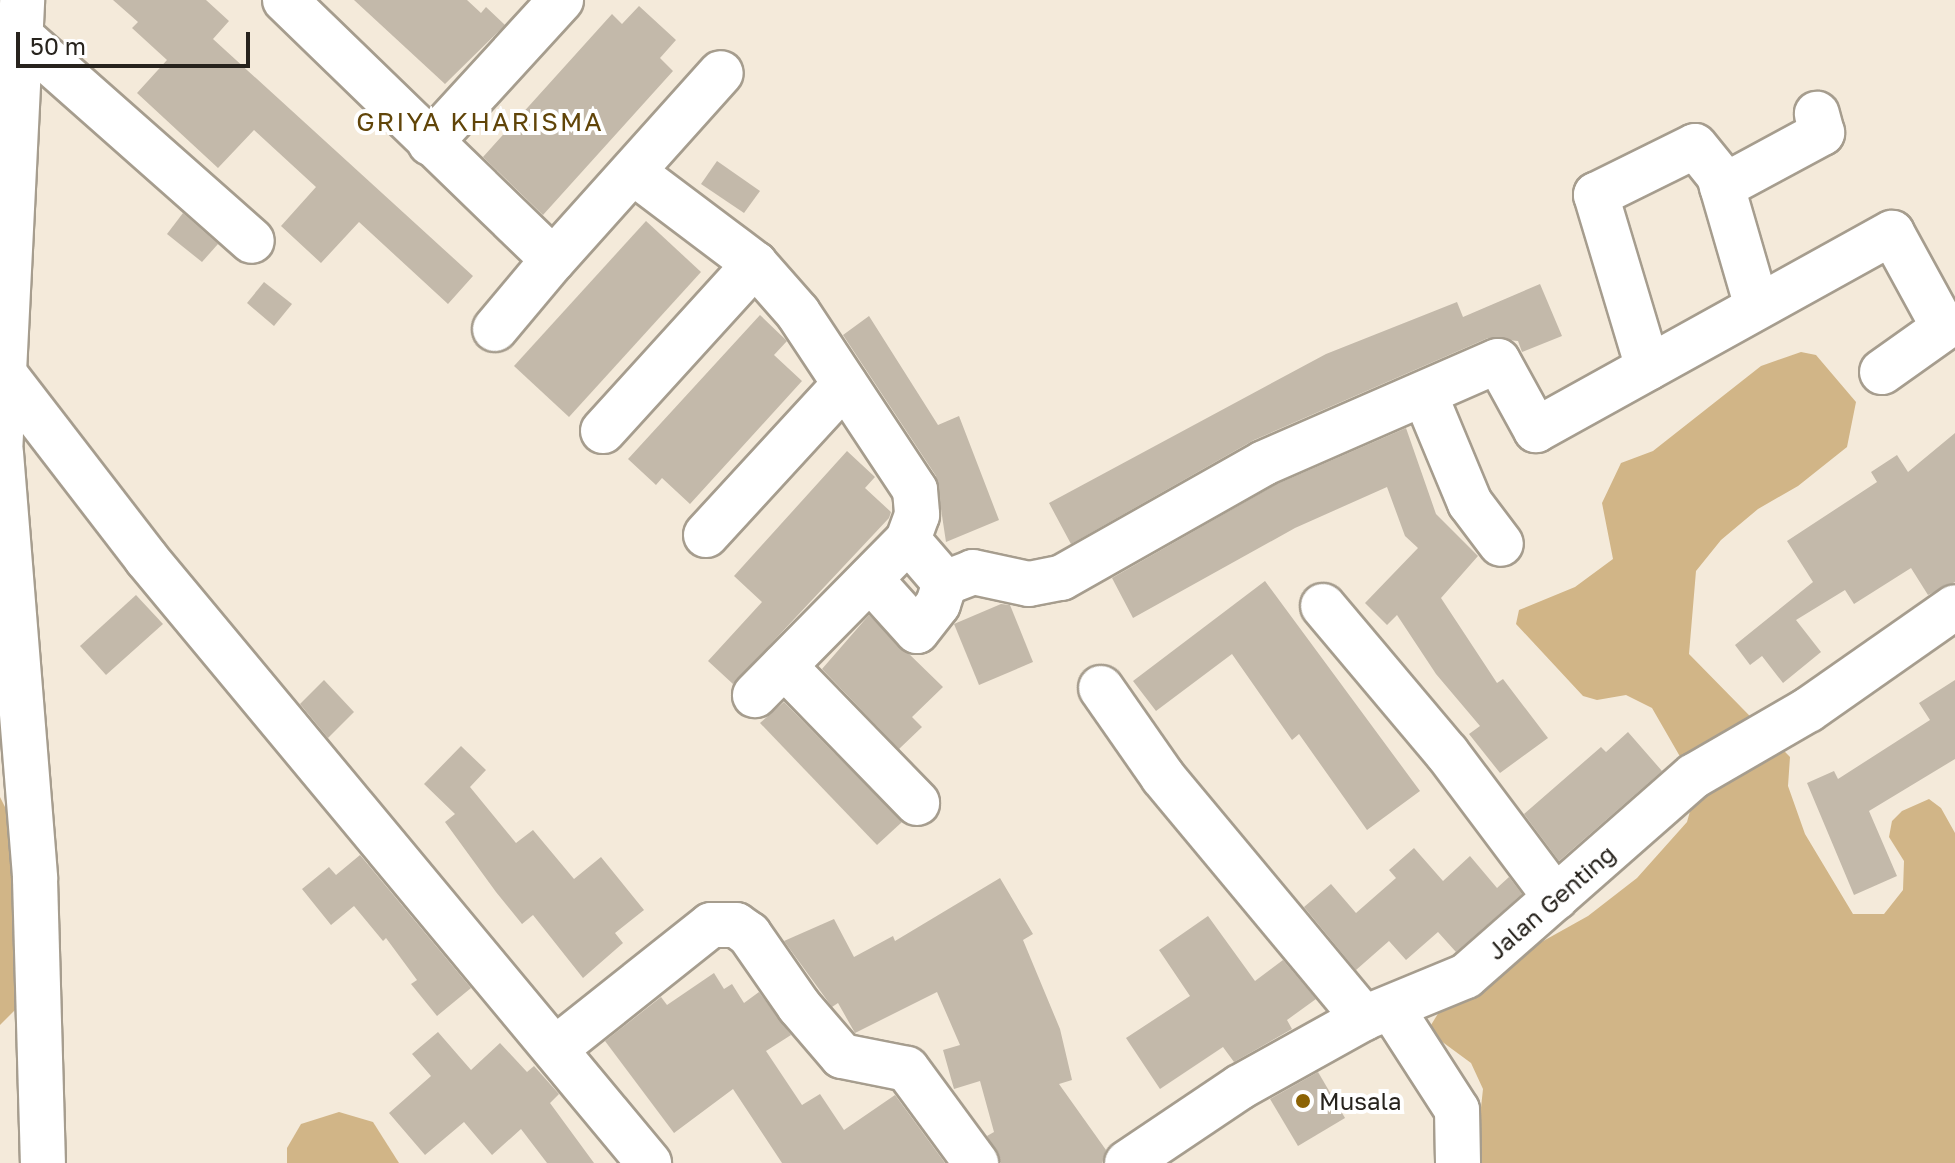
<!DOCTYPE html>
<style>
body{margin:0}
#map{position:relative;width:1955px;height:1163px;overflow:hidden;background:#f4eada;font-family:"Golos Text",sans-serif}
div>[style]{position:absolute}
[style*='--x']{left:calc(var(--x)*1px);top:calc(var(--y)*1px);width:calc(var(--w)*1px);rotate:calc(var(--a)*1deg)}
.forest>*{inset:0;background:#d1b587}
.building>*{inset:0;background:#c3b9aa}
.roads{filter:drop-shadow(2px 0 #a69d8e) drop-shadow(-2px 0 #a69d8e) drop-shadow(0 2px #a69d8e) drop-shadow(0 -2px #a69d8e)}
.minor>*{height:44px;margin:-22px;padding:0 22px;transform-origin:22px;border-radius:22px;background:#fff}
.dots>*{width:22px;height:22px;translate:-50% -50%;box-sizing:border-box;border:4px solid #fff;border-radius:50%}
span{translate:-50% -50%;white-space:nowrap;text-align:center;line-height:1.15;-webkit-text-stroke:8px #fff;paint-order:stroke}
.street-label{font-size:24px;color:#27231d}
.poi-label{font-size:24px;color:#27231d}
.left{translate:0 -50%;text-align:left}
.neighbourhood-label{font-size:26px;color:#614509;letter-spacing:2px}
.scale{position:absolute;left:16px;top:32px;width:234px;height:36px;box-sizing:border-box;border:4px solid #27231d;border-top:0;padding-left:10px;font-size:24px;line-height:28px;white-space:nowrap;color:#27231d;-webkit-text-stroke:6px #fff;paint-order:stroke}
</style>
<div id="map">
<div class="forest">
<i style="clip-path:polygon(1801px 352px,1816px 355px,1856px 402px,1847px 447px,1798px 486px,1758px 509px,1721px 540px,1696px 571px,1689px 654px,1790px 757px,1788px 786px,1805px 834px,1853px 914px,1884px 914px,1903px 890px,1904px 861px,1889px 837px,1892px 821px,1902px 811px,1929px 799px,1941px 808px,1955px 833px,1955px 1163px,1475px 1163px,1483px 1089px,1471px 1063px,1437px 1038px,1431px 1025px,1439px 1012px,1497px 967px,1588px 916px,1637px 878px,1687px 822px,1697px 786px,1652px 708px,1626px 695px,1597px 700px,1583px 696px,1516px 624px,1519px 610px,1575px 587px,1613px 559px,1602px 503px,1621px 463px,1653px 451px,1761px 366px)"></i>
<i style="clip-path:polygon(0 797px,6px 809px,18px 950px,17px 1008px,0 1025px)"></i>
<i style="clip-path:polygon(339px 1112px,373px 1122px,399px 1163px,287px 1163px,287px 1148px,301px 1124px)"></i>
</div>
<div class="building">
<i style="clip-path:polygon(113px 0,206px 0,229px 21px,213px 39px,473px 276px,448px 304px,359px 222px,321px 263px,281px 226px,316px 187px,254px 130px,218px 168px,137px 93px,167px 60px,132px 28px,138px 22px)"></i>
<i style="clip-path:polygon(354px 0,467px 0,481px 13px,486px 7px,505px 25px,445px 84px)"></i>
<i style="clip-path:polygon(639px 6px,676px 40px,660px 58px,673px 71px,543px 215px,483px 157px,612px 14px,622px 24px)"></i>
<i style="clip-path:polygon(717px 161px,760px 191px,744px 213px,701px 184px)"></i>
<i style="clip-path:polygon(183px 213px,218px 244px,202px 262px,167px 234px)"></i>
<i style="clip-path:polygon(646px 221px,701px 272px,569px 417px,514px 366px)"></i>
<i style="clip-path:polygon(264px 282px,292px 304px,274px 326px,247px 303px)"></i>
<i style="clip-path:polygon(1540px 284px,1562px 336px,1522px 352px,1518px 341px,1488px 338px,1254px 440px,1071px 544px,1049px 503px,1326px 354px,1457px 302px,1463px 317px)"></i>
<i style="clip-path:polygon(760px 315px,787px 341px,774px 355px,802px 381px,690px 504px,662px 478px,656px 485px,628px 459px)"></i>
<i style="clip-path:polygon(869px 316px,938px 425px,959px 416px,999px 520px,946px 542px,936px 476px,843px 335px)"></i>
<i style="clip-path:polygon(1406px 428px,1436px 514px,1478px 556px,1441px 598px,1497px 683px,1503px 679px,1548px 738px,1500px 773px,1469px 734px,1480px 726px,1436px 674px,1397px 615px,1387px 625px,1365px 603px,1418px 548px,1405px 536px,1387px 487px,1295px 528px,1133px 618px,1112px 578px,1275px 485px)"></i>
<i style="clip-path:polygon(1955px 433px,1955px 582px,1928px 595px,1911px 568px,1854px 604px,1845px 590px,1796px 620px,1821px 652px,1783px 683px,1762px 656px,1750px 665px,1735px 645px,1813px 582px,1787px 541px,1877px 482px,1871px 472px,1897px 455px,1908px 472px)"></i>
<i style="clip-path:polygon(847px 451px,875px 477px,865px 488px,891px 512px,889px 518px,733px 684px,708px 661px,762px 602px,734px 576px)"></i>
<i style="clip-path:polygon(1265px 581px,1420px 791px,1367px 830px,1299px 734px,1292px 740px,1232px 654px,1156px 711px,1133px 681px)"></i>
<i style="clip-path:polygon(136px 595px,163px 624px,106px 675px,80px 646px)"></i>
<i style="clip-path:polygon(1001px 604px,1010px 605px,1033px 662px,979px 685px,954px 624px)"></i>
<i style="clip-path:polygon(869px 615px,943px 687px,912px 717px,922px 727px,899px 749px,822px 669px)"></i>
<i style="clip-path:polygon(324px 680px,354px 712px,328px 738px,300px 704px)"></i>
<i style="clip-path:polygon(1955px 680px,1955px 759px,1869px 811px,1897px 876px,1854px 895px,1807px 783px,1834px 771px,1838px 779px,1930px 720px,1919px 703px)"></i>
<i style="clip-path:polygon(784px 702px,902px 822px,877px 845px,760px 723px)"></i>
<i style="clip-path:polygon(1628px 732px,1662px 771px,1559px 861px,1524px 814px,1601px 747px,1606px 752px)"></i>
<i style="clip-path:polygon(461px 746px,486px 770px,470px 787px,516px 843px,533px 830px,574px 879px,601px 857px,644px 910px,615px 933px,623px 943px,583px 978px,533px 915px,522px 924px,496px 892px,445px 822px,455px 814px,424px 784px)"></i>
<i style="clip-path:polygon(1414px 848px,1443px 881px,1470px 856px,1497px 888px,1509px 877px,1522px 894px,1456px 952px,1438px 932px,1406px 960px,1389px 941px,1356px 970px,1304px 907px,1331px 884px,1356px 913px,1396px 878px,1389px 870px)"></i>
<i style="clip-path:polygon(360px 855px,471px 988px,437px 1016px,411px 984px,417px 980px,386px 938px,383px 941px,354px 906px,331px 925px,302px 889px,329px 867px,336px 875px)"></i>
<i style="clip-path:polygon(1000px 878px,1033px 934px,1023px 940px,1060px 1029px,1072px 1080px,1059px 1084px,1106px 1150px,1102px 1163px,1001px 1163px,987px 1136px,994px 1132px,980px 1081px,954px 1089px,943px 1050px,960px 1045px,937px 992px,855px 1033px,838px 1003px,832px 1007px,784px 941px,834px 919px,854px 957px,893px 936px,895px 941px)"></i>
<i style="clip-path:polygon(1208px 916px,1255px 981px,1283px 960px,1316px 999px,1287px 1020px,1292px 1029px,1234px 1062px,1223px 1047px,1160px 1089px,1126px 1038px,1190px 996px,1159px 950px)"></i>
<i style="clip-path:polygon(714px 973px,724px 989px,732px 984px,744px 1003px,759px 992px,791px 1035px,766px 1051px,802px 1105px,820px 1094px,844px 1130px,895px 1095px,945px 1163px,782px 1163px,733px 1089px,674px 1133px,605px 1041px,661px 997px,667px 1005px)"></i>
<i style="clip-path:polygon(438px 1032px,471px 1070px,500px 1043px,527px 1072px,534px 1066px,559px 1094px,550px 1103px,594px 1163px,547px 1163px,521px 1129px,492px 1155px,464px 1122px,425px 1155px,389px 1113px,431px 1076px,412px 1054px)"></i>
<i style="clip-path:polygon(1318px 1072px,1345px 1118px,1298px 1146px,1270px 1099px)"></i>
</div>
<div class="roads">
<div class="minor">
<i style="--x:285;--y:0;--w:373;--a:44.1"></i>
<i style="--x:553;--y:260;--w:251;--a:-48.1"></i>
<i style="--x:18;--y:34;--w:312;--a:41.5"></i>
<i style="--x:430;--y:143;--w:194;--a:-47.5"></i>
<i style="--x:633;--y:172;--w:153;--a:37"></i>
<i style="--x:755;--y:264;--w:65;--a:48.7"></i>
<i style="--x:798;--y:313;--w:212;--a:56.5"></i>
<i style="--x:915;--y:490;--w:25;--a:85"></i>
<i style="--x:917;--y:515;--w:27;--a:110"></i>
<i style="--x:908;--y:540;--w:218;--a:134.6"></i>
<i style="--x:1722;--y:187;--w:114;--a:-28.4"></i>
<i style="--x:1822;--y:133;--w:20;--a:-105"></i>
<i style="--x:495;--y:329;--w:90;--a:-50"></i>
<i style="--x:1648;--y:368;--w:181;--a:-106.7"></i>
<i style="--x:1596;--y:195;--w:110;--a:-26.3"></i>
<i style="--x:1695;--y:146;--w:38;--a:51"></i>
<i style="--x:1719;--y:176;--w:136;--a:73.8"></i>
<i style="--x:3;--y:372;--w:235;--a:52.4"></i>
<i style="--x:146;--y:558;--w:787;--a:50.26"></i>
<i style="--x:1425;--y:395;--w:117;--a:67.4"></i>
<i style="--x:1470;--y:503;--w:51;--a:52.9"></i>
<i style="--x:603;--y:431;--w:226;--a:-47.7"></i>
<i style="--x:1;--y:453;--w:427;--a:85.4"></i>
<i style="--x:35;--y:879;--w:284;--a:88.4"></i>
<i style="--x:0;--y:454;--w:455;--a:-87.2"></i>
<i style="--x:706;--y:535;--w:205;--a:-47.4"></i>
<i style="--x:908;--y:540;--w:57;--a:49.3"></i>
<i style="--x:945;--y:583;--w:30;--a:-21"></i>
<i style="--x:973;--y:572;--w:57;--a:12.1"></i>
<i style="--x:1029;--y:584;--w:33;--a:-11"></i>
<i style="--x:1061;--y:578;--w:233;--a:-29.5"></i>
<i style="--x:1264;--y:463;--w:255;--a:-23.6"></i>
<i style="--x:1498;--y:361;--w:79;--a:61.2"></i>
<i style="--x:1536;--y:430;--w:407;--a:-29"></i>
<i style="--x:1892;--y:233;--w:108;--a:61.3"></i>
<i style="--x:1944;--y:328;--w:76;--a:144.6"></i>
<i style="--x:870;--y:579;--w:70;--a:47.9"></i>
<i style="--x:917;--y:631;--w:34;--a:-52"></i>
<i style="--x:938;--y:604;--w:22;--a:-72"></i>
<i style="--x:1323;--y:606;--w:192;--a:49.9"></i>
<i style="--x:1447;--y:753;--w:181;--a:53.1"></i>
<i style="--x:784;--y:666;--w:191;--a:45.8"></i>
<i style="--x:1101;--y:688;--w:108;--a:55.1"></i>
<i style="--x:1163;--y:777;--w:314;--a:50.2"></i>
<i style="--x:1392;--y:1009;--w:120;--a:57.2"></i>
<i style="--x:1457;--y:1110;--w:53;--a:88.9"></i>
<i style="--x:555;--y:1049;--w:199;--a:-38.5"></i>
<i style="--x:711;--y:925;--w:25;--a:0"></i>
<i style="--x:736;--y:925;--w:16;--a:35"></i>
<i style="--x:749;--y:934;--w:88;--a:55.2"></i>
<i style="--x:799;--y:1006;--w:66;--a:49.3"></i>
<i style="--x:842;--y:1056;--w:66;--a:11.3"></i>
<i style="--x:907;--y:1069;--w:117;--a:53.7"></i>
<i style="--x:1127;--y:1163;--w:136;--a:-33.9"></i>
<i style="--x:1240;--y:1087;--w:142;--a:-29.1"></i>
<i style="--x:1364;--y:1018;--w:110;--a:-22.4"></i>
<i style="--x:1466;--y:976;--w:303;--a:-41.3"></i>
<i style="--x:1694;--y:776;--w:132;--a:-30.1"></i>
<i style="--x:1808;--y:710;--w:179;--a:-35"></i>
</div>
</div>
<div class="dots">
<i style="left:1303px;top:1101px;background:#8c6305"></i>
</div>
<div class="street-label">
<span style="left:1551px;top:902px;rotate:-41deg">Jalan Genting</span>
</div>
<div class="poi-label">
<span class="left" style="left:1319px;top:1101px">Musala</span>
</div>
<div class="neighbourhood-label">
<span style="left:480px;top:122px">GRIYA KHARISMA</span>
</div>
<div class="scale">50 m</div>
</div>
